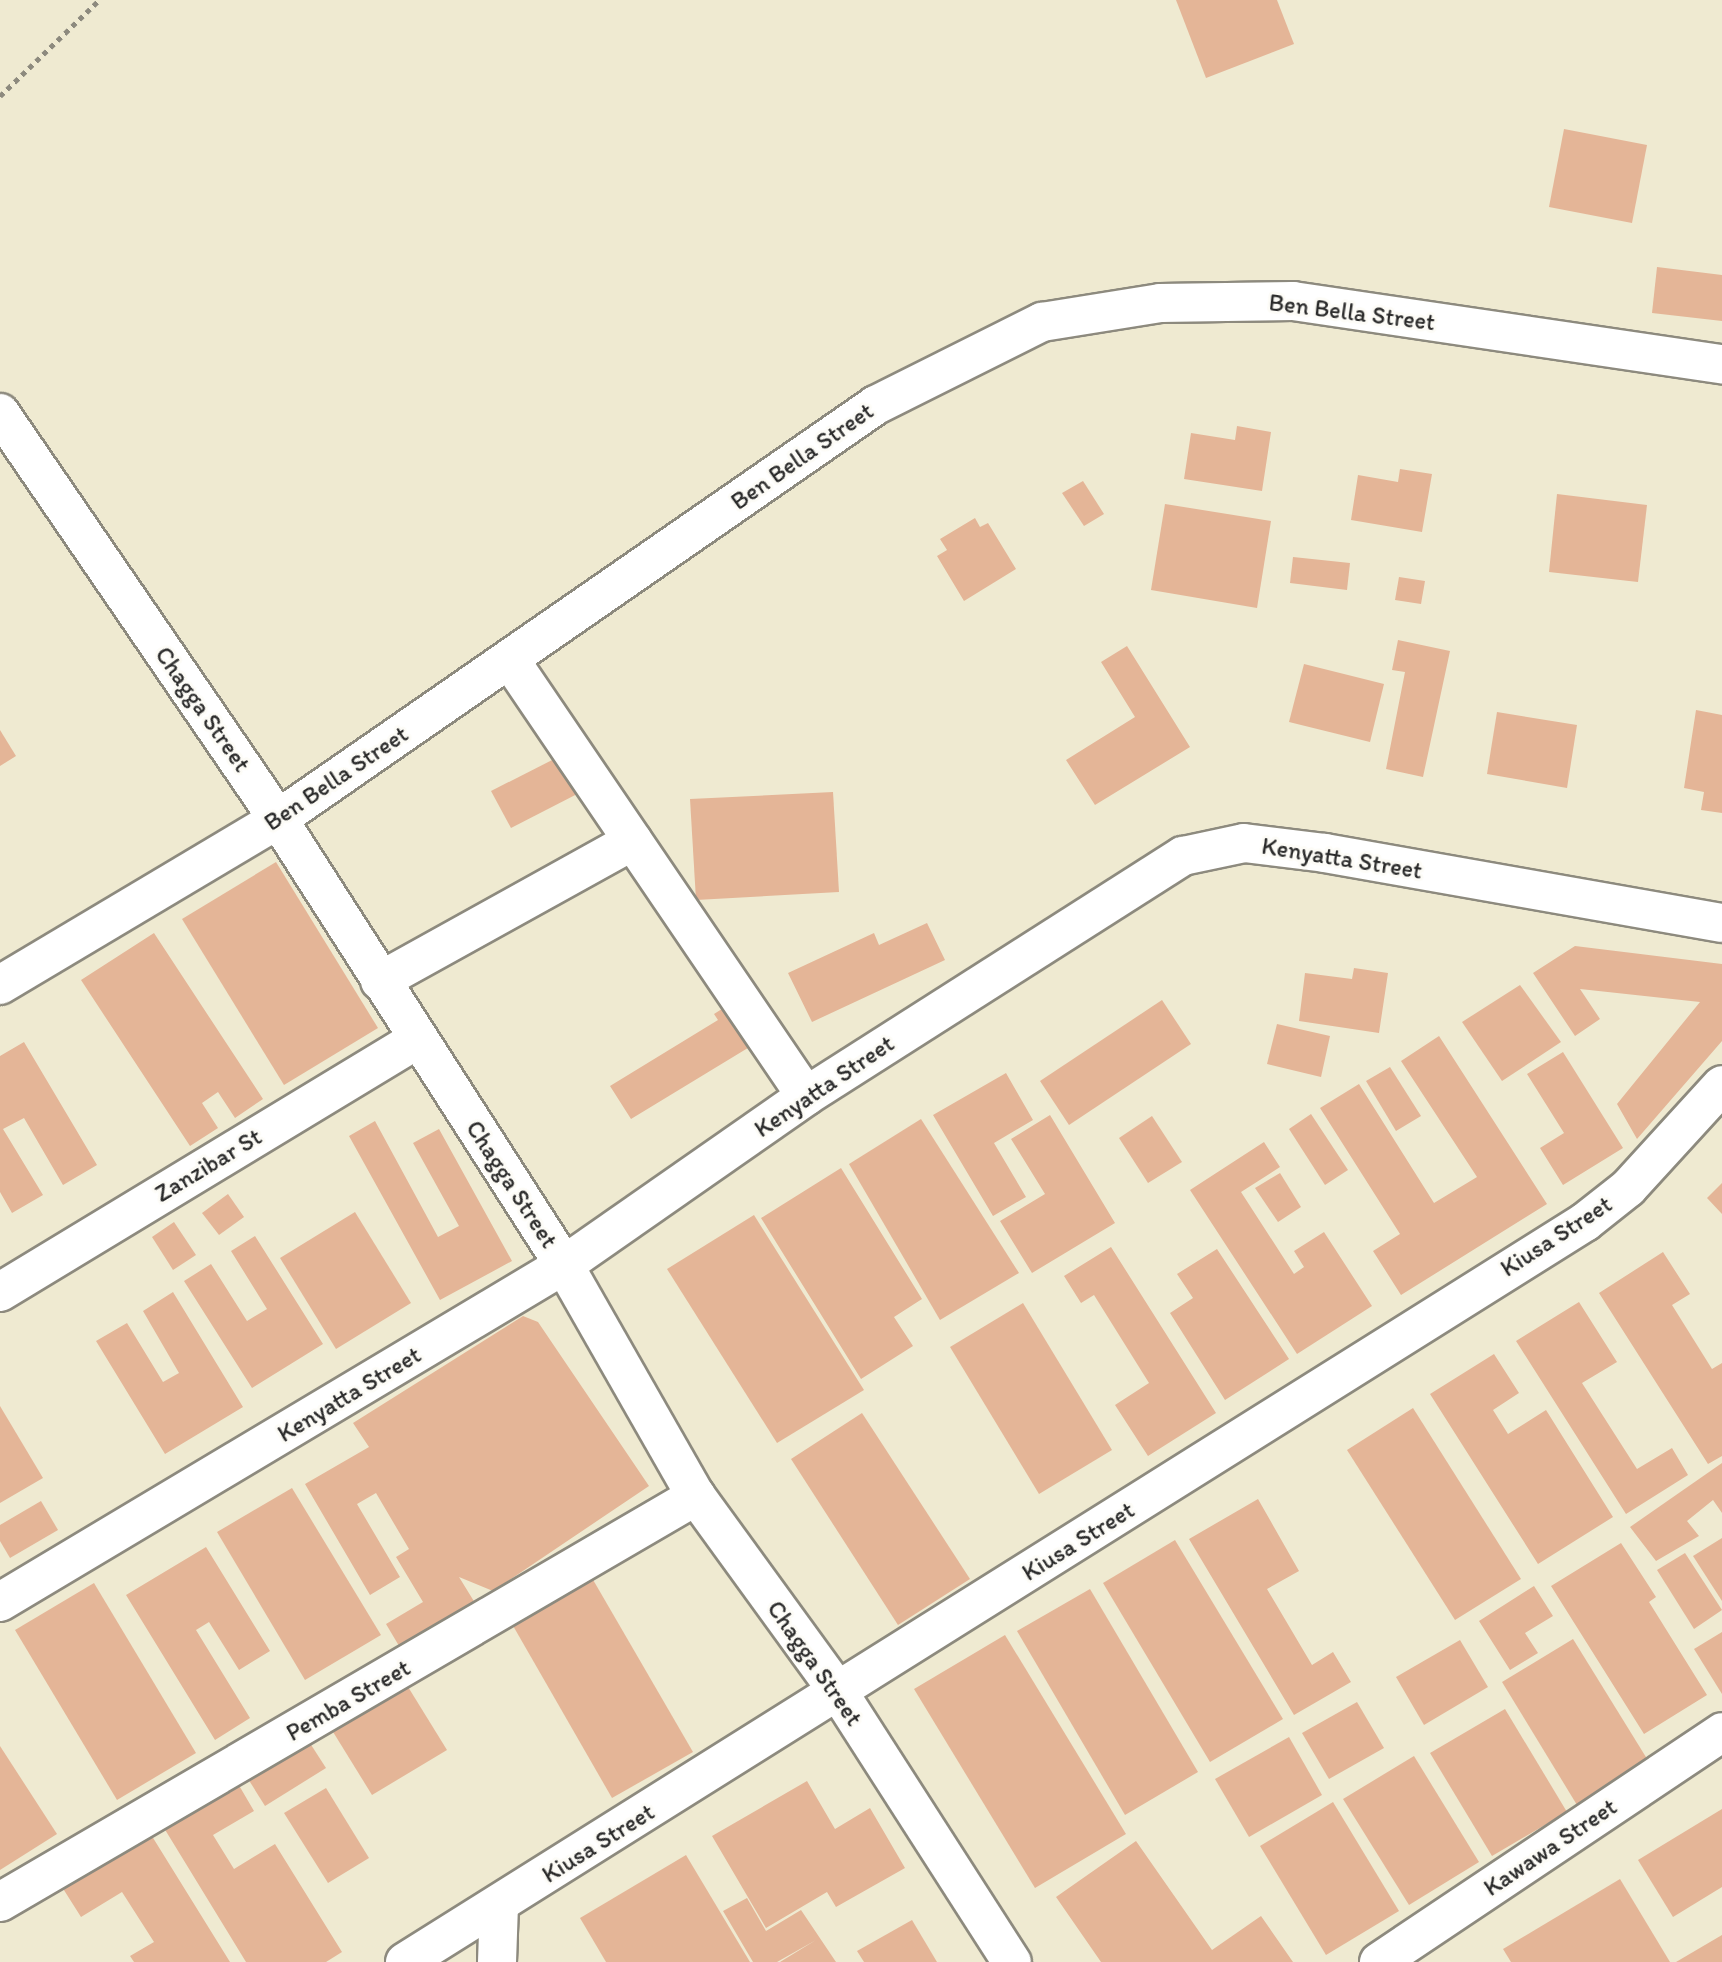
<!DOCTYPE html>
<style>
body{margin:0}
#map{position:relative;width:1722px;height:1962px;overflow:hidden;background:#efead1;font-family:Itim,sans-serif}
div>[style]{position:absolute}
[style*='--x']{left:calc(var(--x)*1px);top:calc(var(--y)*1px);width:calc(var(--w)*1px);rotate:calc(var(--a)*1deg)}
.building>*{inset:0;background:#e4b597}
.path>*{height:4.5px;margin-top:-2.25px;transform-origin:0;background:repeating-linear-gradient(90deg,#8d8a7e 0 5px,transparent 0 10px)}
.roads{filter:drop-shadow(2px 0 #8d8a7e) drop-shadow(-2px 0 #8d8a7e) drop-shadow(0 2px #8d8a7e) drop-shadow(0 -2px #8d8a7e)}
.minor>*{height:38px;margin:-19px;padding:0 19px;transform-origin:19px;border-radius:19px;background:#fff}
span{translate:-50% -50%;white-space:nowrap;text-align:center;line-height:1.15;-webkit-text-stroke:6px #fdfcf7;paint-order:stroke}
.street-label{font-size:24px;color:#2b2b2b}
</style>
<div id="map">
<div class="building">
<i style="clip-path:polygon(1176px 0,1277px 0,1294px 44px,1206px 78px)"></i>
<i style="clip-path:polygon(1564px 129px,1647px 145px,1632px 223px,1549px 207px)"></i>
<i style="clip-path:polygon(1657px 267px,1722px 275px,1722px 321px,1652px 313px)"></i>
<i style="clip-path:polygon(1237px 426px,1271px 432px,1262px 491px,1184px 479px,1191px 433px,1235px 440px)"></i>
<i style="clip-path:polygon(1400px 469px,1432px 474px,1422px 532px,1351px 520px,1358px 475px,1398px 482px)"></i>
<i style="clip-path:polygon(1083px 481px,1104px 514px,1084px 526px,1062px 493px)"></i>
<i style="clip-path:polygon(1557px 494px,1647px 505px,1638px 582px,1549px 572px)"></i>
<i style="clip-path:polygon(1165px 504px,1271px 521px,1257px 608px,1151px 590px)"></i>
<i style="clip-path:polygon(975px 518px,980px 527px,988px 523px,1016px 569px,964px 601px,937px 556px,947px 550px,940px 539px)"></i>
<i style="clip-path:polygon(1293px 557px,1350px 563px,1347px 590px,1290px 583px)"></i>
<i style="clip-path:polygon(1399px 577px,1425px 581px,1421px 604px,1395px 600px)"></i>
<i style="clip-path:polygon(1398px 640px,1450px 651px,1423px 777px,1386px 769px,1405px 672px,1392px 670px)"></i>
<i style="clip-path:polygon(1127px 646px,1190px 747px,1095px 805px,1066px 760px,1135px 717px,1101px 662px)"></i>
<i style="clip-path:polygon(1304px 664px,1384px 684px,1370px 742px,1289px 722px)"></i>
<i style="clip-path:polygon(1696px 710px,1722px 715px,1722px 813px,1701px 810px,1704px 792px,1684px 788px)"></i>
<i style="clip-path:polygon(1497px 712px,1577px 725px,1567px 788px,1487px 774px)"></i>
<i style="clip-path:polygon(0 730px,16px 756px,0 766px)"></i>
<i style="clip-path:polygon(564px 754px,583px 791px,511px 828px,491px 791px)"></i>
<i style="clip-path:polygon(833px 792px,839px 892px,696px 900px,690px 799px)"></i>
<i style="clip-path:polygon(276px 862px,378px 1028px,284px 1085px,182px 919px)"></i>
<i style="clip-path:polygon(927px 923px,945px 960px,812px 1022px,788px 973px,874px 933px,879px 945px)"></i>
<i style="clip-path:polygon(154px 933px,263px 1099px,235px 1118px,218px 1092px,202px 1103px,218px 1128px,190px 1146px,81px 980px)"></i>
<i style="clip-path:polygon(1575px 946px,1722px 964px,1722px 1041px,1637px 1139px,1617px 1104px,1700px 1002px,1580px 989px,1600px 1019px,1575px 1036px,1533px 973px)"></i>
<i style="clip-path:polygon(1354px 968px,1388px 973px,1379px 1033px,1299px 1021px,1305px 973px,1352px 979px)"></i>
<i style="clip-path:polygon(1520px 985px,1561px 1042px,1502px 1081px,1462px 1022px)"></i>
<i style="clip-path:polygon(736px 1000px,761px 1040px,631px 1119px,610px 1086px,718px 1020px,714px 1014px)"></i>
<i style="clip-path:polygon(1162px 1000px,1191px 1044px,1069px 1125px,1040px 1081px)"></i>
<i style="clip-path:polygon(1277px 1024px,1330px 1036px,1321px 1077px,1267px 1064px)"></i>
<i style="clip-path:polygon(1439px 1036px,1547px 1204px,1401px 1295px,1373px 1251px,1400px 1234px,1320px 1108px,1359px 1084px,1434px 1203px,1477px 1177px,1401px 1061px)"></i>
<i style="clip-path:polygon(24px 1042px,97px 1165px,63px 1185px,24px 1118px,3px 1129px,43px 1195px,12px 1213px,0 1192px,0 1056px)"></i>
<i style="clip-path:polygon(1563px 1052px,1623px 1148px,1563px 1185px,1540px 1148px,1564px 1133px,1527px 1074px)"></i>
<i style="clip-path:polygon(1390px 1067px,1421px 1116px,1396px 1131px,1366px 1081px)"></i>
<i style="clip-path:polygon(1006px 1073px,1033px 1120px,994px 1143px,1026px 1197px,993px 1216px,933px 1115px)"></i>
<i style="clip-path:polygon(1311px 1114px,1348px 1170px,1325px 1185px,1289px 1129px)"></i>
<i style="clip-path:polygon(1050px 1115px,1115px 1223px,1032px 1273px,1000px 1221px,1045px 1194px,1011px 1139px)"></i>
<i style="clip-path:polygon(1152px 1116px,1182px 1162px,1148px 1183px,1119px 1138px)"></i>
<i style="clip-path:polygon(921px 1119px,1019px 1273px,940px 1320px,849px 1164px)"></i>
<i style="clip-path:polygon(375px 1121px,438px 1237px,459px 1226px,413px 1143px,439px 1129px,512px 1261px,440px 1300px,349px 1136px)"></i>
<i style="clip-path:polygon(1264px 1142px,1280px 1167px,1241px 1192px,1294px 1274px,1304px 1267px,1294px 1251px,1324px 1232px,1372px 1306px,1297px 1354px,1190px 1190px)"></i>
<i style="clip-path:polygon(841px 1168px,922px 1299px,894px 1317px,913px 1346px,861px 1379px,761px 1218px)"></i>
<i style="clip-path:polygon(1280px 1173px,1301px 1207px,1278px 1222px,1255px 1188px)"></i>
<i style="clip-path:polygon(1722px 1183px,1722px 1214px,1707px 1198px)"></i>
<i style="clip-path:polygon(228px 1194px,244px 1217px,219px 1235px,202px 1213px)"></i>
<i style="clip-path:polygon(355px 1212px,411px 1303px,336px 1349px,280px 1258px)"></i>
<i style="clip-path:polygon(754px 1215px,864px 1390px,777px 1443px,667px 1269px)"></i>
<i style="clip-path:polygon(174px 1222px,196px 1255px,173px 1270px,152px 1237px)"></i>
<i style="clip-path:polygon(255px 1236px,323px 1344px,252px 1388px,184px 1281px,211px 1264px,247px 1321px,267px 1309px,231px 1251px)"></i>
<i style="clip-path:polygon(1111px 1247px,1216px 1413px,1148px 1456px,1115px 1405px,1149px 1383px,1094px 1295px,1081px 1303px,1064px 1276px)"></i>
<i style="clip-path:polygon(1217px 1249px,1289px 1359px,1225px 1400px,1170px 1313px,1193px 1298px,1177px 1274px)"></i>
<i style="clip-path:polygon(1663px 1252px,1690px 1294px,1672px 1305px,1712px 1369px,1722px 1363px,1722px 1456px,1708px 1464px,1599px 1293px)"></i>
<i style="clip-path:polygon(173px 1292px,243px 1407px,165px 1454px,96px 1341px,127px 1323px,163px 1382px,179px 1373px,143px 1311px)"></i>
<i style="clip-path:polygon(1579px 1302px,1617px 1362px,1582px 1383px,1637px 1469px,1672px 1448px,1688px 1475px,1626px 1514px,1516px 1341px)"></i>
<i style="clip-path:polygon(1023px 1303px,1112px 1450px,1039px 1494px,950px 1347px)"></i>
<i style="clip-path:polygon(523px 1316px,538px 1322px,649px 1486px,493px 1591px,459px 1577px,480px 1611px,405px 1656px,386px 1624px,423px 1602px,396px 1557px,409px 1549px,376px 1493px,357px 1504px,400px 1577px,370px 1595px,305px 1484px,369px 1447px,353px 1423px)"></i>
<i style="clip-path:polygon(1494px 1354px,1519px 1393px,1493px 1410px,1508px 1434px,1546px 1410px,1613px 1517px,1538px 1564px,1430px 1394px)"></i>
<i style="clip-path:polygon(0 1406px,43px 1478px,0 1503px)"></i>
<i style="clip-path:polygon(1413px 1408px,1521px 1579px,1455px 1620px,1347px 1450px)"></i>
<i style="clip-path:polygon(862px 1413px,970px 1579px,898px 1625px,791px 1459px)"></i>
<i style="clip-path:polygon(1722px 1463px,1722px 1513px,1713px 1500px,1687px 1521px,1699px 1536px,1656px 1561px,1630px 1527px)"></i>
<i style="clip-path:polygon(292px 1488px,381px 1635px,305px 1680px,217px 1532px)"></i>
<i style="clip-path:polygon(1258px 1499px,1299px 1571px,1267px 1589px,1312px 1665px,1333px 1652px,1351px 1682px,1294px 1715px,1189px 1539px)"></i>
<i style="clip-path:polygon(41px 1501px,58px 1530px,10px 1558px,0 1541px,0 1525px)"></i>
<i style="clip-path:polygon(1722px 1538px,1722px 1601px,1693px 1556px)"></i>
<i style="clip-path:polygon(1175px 1540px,1283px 1719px,1210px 1762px,1103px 1583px)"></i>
<i style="clip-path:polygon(1621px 1543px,1656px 1597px,1649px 1602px,1707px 1695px,1644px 1734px,1551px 1586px)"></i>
<i style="clip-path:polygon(206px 1547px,270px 1651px,239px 1670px,209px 1622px,196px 1630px,250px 1718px,215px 1740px,126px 1595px)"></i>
<i style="clip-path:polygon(1685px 1553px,1722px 1610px,1694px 1629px,1657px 1570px)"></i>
<i style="clip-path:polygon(592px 1578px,693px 1752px,612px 1798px,512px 1624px)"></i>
<i style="clip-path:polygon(94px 1583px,196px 1753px,117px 1800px,15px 1630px)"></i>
<i style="clip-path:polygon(1534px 1586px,1553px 1616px,1525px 1633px,1538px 1653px,1510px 1670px,1479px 1621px)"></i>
<i style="clip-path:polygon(1090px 1589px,1198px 1772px,1125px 1815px,1017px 1631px)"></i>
<i style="clip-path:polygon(1722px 1632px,1722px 1694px,1694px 1649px)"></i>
<i style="clip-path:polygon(1005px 1635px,1126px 1834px,1035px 1888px,914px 1689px)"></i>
<i style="clip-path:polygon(1573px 1639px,1649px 1762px,1577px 1805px,1502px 1682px)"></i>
<i style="clip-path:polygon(1460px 1640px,1488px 1687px,1424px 1725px,1396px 1677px)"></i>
<i style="clip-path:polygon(405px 1682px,447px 1750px,372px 1795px,330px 1727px)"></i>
<i style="clip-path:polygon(1357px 1702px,1384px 1748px,1329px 1779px,1302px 1733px)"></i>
<i style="clip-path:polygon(1505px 1709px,1567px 1812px,1492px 1856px,1430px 1753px)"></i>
<i style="clip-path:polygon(306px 1737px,326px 1768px,265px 1806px,245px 1774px)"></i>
<i style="clip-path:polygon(1289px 1737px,1322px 1795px,1249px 1837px,1215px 1779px)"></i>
<i style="clip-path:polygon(0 1746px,57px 1834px,0 1870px)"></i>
<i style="clip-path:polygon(1414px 1756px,1479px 1862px,1409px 1905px,1343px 1799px)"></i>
<i style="clip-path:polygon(807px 1781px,835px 1829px,870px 1808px,905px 1868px,836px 1907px,827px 1892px,766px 1928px,712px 1836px)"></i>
<i style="clip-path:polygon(237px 1782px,254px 1811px,213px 1835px,234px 1869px,275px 1844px,342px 1952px,326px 1962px,246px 1962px,164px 1828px)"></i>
<i style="clip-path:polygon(326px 1788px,369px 1858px,328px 1883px,284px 1813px)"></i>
<i style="clip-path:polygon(1333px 1802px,1399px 1911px,1326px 1955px,1260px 1846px)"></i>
<i style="clip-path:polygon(1722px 1809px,1722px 1887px,1673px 1917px,1638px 1860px)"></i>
<i style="clip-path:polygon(150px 1833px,230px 1962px,134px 1962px,130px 1956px,154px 1942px,122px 1892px,81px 1917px,62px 1887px)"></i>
<i style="clip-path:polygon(1136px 1841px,1212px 1950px,1261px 1916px,1293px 1962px,1101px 1962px,1056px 1897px)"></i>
<i style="clip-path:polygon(686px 1855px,750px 1962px,606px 1962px,580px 1918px)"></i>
<i style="clip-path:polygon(1620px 1879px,1670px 1962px,1511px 1962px,1503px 1949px)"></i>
<i style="clip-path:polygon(747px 1898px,766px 1931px,801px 1910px,836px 1962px,780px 1962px,816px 1940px,777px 1962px,753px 1962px,723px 1911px)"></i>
<i style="clip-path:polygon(912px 1920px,937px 1962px,864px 1962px,857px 1951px)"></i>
<i style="clip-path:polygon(1722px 1935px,1722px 1962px,1676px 1962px)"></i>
</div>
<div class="path">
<i style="--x:0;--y:96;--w:138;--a:-44.1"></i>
</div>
<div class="roads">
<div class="minor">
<i style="--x:0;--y:413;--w:492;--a:55.6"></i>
<i style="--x:278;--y:819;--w:530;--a:57.33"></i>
<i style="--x:564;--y:1265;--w:266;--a:60.3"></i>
<i style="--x:696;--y:1496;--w:243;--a:54"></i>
<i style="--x:839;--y:1693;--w:320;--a:57.3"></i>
<i style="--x:510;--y:660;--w:527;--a:55.83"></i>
<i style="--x:380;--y:981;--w:289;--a:-29"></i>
<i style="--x:0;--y:985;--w:324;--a:-30.8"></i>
<i style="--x:278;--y:819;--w:727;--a:-34.7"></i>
<i style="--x:876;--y:405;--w:186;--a:-26.6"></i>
<i style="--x:1042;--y:322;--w:120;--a:-9.1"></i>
<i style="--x:1160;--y:303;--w:133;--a:-0.9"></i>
<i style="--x:1293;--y:301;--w:434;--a:8.4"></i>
<i style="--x:0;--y:1292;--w:488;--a:-31.2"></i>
<i style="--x:0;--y:1602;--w:657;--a:-30.86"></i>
<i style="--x:564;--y:1265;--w:295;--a:-34.9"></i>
<i style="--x:806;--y:1096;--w:447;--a:-32.5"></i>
<i style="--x:1183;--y:856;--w:62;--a:-12"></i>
<i style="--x:1244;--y:843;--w:82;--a:7"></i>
<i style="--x:1325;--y:853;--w:403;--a:10"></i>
<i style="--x:0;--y:1902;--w:806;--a:-30.26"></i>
<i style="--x:405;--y:1962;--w:1393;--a:-32.09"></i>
<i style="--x:1585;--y:1222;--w:55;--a:-38.3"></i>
<i style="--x:1628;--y:1188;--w:139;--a:-47.6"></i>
<i style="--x:497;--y:1962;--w:57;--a:-88"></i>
<i style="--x:1379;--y:1962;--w:413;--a:-33.8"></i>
</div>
</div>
<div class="street-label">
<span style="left:1352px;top:312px;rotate:7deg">Ben Bella Street</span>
<span style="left:802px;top:456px;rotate:-35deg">Ben Bella Street</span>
<span style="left:203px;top:709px;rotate:55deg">Chagga Street</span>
<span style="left:336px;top:778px;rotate:-34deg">Ben Bella Street</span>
<span style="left:1342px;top:858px;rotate:9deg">Kenyatta Street</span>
<span style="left:824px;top:1086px;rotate:-34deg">Kenyatta Street</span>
<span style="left:208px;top:1165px;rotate:-31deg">Zanzibar St</span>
<span style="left:512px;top:1184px;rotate:57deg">Chagga Street</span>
<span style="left:1556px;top:1236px;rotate:-33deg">Kiusa Street</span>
<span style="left:349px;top:1394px;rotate:-31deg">Kenyatta Street</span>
<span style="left:1078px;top:1541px;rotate:-32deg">Kiusa Street</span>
<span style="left:815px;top:1663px;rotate:55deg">Chagga Street</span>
<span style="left:348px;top:1700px;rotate:-30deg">Pemba Street</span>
<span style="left:598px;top:1843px;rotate:-32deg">Kiusa Street</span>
<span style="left:1550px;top:1847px;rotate:-34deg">Kawawa Street</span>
</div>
</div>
